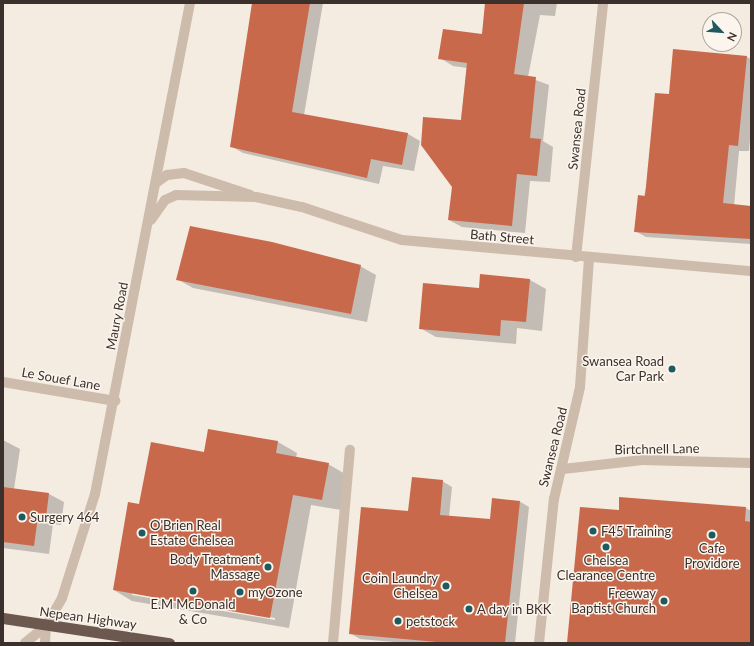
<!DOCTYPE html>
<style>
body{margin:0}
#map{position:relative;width:754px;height:646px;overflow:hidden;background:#f4ebe1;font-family:Lato,sans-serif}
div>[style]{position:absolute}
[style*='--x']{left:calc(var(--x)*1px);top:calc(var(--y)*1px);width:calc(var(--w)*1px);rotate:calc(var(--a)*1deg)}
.shadow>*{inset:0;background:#0003}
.building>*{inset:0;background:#c8694b}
.service>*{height:10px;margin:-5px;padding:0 5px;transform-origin:5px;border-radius:5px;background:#cdbbac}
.minor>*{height:10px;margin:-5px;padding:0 5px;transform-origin:5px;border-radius:5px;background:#cdbbac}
.trunk>*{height:11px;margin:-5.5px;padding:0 5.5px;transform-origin:5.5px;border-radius:5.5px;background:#6c584f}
.dots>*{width:11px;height:11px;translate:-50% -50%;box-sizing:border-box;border:2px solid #fbf5ee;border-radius:50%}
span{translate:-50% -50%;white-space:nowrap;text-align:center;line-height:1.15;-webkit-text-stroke:3px #fbf5ee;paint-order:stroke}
.street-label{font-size:13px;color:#3b302b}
.poi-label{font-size:13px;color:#3b302b}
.right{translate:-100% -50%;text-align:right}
.left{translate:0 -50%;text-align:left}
.frame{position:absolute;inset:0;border:4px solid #3b302b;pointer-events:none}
.north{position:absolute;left:702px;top:12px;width:40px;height:40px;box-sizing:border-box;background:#fbf5ee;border:1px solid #aea6a0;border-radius:50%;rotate:116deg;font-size:11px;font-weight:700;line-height:16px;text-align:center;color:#3b302b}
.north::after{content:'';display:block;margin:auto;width:14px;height:18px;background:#1f5a5e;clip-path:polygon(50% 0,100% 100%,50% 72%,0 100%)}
</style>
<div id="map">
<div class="shadow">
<i style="clip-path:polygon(254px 3px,323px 3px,304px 115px,408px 134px,420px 141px,414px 171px,383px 166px,379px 184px,243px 153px,231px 146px)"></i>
<i style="clip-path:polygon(486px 3px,557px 3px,555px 16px,540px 15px,528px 77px,549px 85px,543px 141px,553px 147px,550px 182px,530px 181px,525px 233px,462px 227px,449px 220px,467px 68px,453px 66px,440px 58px,482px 36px)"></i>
<i style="clip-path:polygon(747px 57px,751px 59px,751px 127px,749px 151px,739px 151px,734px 206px,751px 207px,751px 244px,646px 237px,635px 231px,670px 95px)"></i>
<i style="clip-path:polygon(360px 266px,376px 275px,367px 322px,193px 288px,177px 279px)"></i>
<i style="clip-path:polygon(530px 280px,546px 289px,542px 331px,517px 328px,516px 344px,436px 337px,420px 328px,480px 289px)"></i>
<i style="clip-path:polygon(evenodd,209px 430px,278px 442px,297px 453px,296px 458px,328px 464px,347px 475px,341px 510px,311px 505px,289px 628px,132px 601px,114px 590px,140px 505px,204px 453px,209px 430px,132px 593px,275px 618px,275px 620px,132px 595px,132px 593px)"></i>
<i style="clip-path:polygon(3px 440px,20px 449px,14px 489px,49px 494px,64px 502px,61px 525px,53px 524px,49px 554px,3px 548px)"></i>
<i style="clip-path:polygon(442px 481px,452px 487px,449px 517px,491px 520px,519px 501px,529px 507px,515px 643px,406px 643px,360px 639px,350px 633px,409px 512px)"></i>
<i style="clip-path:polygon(746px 508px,751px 511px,751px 643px,568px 643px,619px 511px)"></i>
</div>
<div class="building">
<i style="clip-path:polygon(252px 3px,310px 3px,292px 112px,408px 133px,402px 165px,371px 159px,367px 178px,230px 147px)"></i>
<i style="clip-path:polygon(485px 3px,524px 3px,514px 74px,536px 77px,530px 138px,541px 139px,537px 176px,517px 174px,512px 226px,448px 220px,452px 187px,421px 145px,423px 117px,461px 120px,467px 63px,438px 59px,443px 29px,482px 34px)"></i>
<i style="clip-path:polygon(673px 49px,747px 56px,738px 146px,729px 145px,723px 203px,751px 206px,751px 239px,634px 232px,638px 195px,645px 196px,655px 93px,669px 94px)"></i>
<i style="clip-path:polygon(190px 226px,272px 242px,361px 265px,351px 314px,176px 280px)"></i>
<i style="clip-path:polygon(480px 274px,530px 279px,526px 322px,501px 320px,500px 336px,419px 329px,423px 283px,479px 288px)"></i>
<i style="clip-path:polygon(208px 429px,278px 441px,276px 453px,329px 463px,322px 500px,293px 495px,270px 618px,113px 590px,128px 502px,139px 504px,151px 442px,204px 452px)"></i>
<i style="clip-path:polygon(412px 477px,443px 480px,440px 515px,490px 519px,492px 498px,520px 501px,505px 643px,448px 643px,349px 634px,361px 507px,408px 511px)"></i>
<i style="clip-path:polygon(3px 487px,49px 493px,46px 517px,38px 516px,34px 546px,3px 542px)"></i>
<i style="clip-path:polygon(619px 497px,746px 507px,745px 521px,751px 522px,751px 643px,567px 643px,580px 507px,619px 510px)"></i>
</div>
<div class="service">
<i style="--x:3;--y:382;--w:114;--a:9.6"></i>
<i style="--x:563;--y:469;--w:80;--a:-6.5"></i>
<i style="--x:642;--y:460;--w:109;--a:1.6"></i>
<i style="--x:333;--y:643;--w:194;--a:-85"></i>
</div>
<div class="minor">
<i style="--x:156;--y:183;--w:14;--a:-36"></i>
<i style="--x:167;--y:175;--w:17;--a:-7"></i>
<i style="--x:184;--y:173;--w:70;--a:18.4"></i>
<i style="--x:151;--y:220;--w:24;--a:-55"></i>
<i style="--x:165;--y:200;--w:12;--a:-24"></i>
<i style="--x:176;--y:195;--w:80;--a:1.4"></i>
<i style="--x:256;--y:197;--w:47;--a:12.3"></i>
<i style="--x:302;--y:207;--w:105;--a:18.3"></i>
<i style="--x:402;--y:240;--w:350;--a:5.1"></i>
<i style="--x:576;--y:257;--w:255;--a:-83.9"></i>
<i style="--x:25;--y:643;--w:27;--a:-39"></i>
<i style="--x:46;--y:626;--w:32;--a:-60"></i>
<i style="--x:62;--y:598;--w:109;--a:-72.4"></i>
<i style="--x:95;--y:494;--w:500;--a:-79.05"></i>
<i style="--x:45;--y:643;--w:17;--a:-87"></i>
<i style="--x:539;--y:643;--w:145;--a:-84.1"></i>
<i style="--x:554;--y:499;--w:115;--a:-76.9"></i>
<i style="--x:580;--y:387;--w:129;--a:-86"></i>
</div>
<div class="trunk">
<i style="--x:3;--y:618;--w:168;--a:8.6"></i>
</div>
<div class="dots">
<i style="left:672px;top:369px;background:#1f5a5e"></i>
<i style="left:22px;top:517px;background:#1f5a5e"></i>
<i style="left:593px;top:531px;background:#1f5a5e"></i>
<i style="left:142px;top:533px;background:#1f5a5e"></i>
<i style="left:712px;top:535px;background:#1f5a5e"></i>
<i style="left:606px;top:547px;background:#1f5a5e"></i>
<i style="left:268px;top:567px;background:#1f5a5e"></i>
<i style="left:446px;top:586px;background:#1f5a5e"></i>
<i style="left:193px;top:591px;background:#1f5a5e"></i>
<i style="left:240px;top:592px;background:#1f5a5e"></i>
<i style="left:664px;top:601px;background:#1f5a5e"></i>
<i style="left:469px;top:609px;background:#1f5a5e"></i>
<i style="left:398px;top:621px;background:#1f5a5e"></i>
</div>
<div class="street-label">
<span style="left:577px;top:129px;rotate:-84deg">Swansea Road</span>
<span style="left:502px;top:237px;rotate:5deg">Bath Street</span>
<span style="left:117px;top:316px;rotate:-79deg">Maury Road</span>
<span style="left:61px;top:379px;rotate:10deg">Le Souef Lane</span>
<span style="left:553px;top:447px;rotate:-76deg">Swansea Road</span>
<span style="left:657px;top:449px;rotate:-1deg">Birtchnell Lane</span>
<span style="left:88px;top:618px;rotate:8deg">Nepean Highway</span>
</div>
<div class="poi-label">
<span class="right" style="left:664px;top:369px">Swansea Road<br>Car Park</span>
<span class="left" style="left:30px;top:517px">Surgery 464</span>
<span class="left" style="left:150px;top:533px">O'Brien Real<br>Estate Chelsea</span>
<span class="left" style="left:601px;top:531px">F45 Training</span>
<span style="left:712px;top:556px">Cafe<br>Providore</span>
<span class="right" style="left:260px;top:567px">Body Treatment<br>Massage</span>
<span style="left:606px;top:568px">Chelsea<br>Clearance Centre</span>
<span class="right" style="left:438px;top:586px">Coin Laundry<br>Chelsea</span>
<span class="left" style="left:248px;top:592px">myOzone</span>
<span class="right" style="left:656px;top:601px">Freeway<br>Baptist Church</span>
<span style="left:193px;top:612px">E.M McDonald<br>&amp; Co</span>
<span class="left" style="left:477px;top:609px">A day in BKK</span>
<span class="left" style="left:406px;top:621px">petstock</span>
</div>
<div class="frame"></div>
<div class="north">N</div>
</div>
